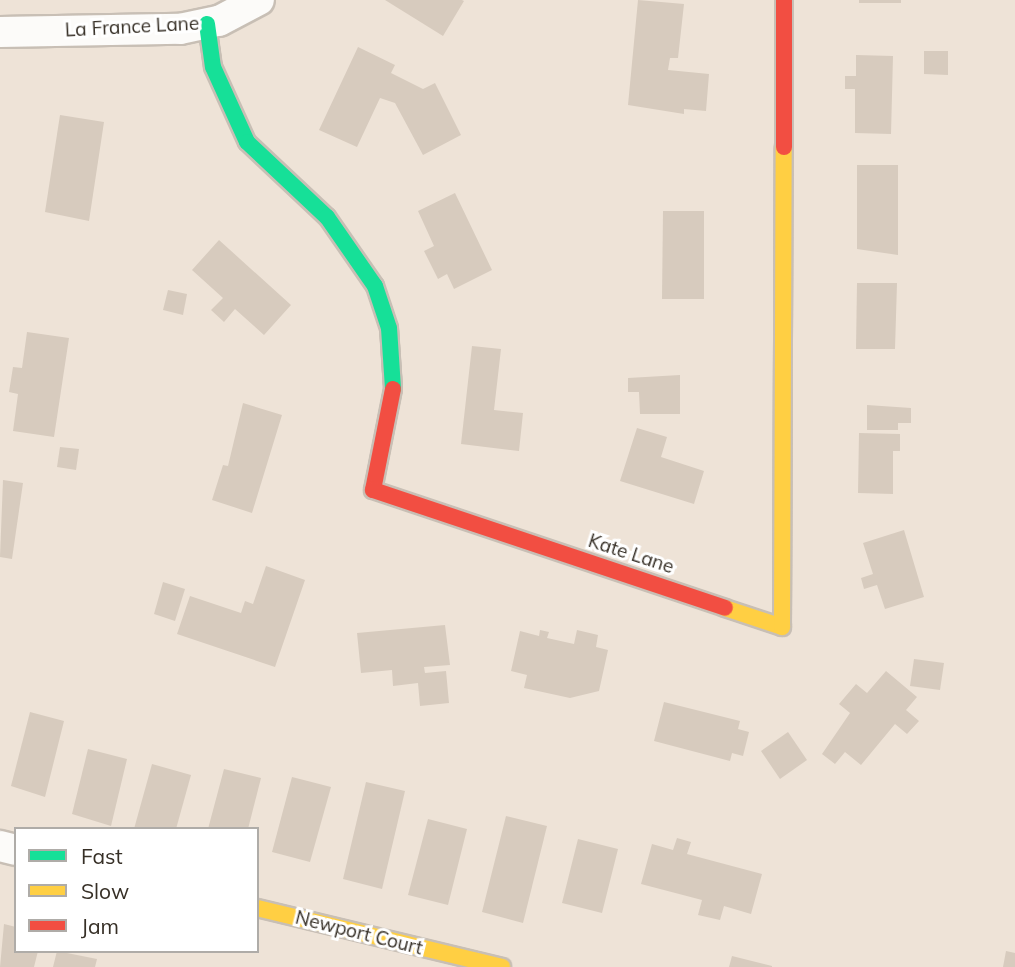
<!DOCTYPE html>
<style>
body{margin:0}
#map{position:relative;width:1015px;height:967px;overflow:hidden;background:#eee3d7;font-family:Mulish,sans-serif}
div>[style]{position:absolute}
[style*='--x']{left:calc(var(--x)*1px);top:calc(var(--y)*1px);width:calc(var(--w)*1px);rotate:calc(var(--a)*1deg)}
.building>*{inset:0;background:#d7cbbe}
.roads{filter:drop-shadow(2px 0 #c8bfb5) drop-shadow(-2px 0 #c8bfb5) drop-shadow(0 2px #c8bfb5) drop-shadow(0 -2px #c8bfb5)}
.street>*{height:30px;margin:-15px;padding:0 15px;transform-origin:15px;border-radius:15px;background:#fcfbf9}
.fast>*{height:16px;margin:-8px;padding:0 8px;transform-origin:8px;border-radius:8px;background:#16e098}
.slow>*{height:16px;margin:-8px;padding:0 8px;transform-origin:8px;border-radius:8px;background:#ffcf43}
.jam>*{height:16px;margin:-8px;padding:0 8px;transform-origin:8px;border-radius:8px;background:#f24e42}
span{translate:-50% -50%;white-space:nowrap;text-align:center;line-height:1.15;-webkit-text-stroke:6px #fff;paint-order:stroke}
.street-label{font-size:19px;color:#362f26}
.legend{position:absolute;left:14px;top:827px;width:245px;height:126px;box-sizing:border-box;background:#fff;border:2px solid #afaca8;margin:0;padding:9px 12px;list-style:none;font-size:21px;color:#362f26}
.legend li{display:flex;align-items:center;gap:14px;height:35px}
.legend b{width:35px;border:2px solid #afaca8}
</style>
<div id="map">
<div class="building">
<i style="clip-path:polygon(385px 0,462px 0,464px 1px,443px 36px)"></i>
<i style="clip-path:polygon(638px 0,684px 4px,678px 58px,670px 58px,668px 70px,709px 74px,706px 111px,684px 109px,684px 114px,628px 105px)"></i>
<i style="clip-path:polygon(859px 0,901px 0,901px 3px,859px 3px)"></i>
<i style="clip-path:polygon(358px 47px,395px 65px,391px 73px,423px 89px,435px 83px,461px 135px,423px 155px,395px 103px,380px 98px,357px 147px,319px 130px)"></i>
<i style="clip-path:polygon(924px 51px,948px 51px,948px 75px,924px 74px)"></i>
<i style="clip-path:polygon(856px 55px,893px 56px,891px 134px,855px 133px,855px 89px,845px 89px,845px 76px,856px 76px)"></i>
<i style="clip-path:polygon(60px 115px,104px 122px,89px 221px,45px 212px)"></i>
<i style="clip-path:polygon(857px 165px,898px 165px,898px 255px,857px 249px)"></i>
<i style="clip-path:polygon(455px 193px,492px 270px,454px 289px,447px 274px,438px 279px,424px 251px,434px 246px,418px 211px)"></i>
<i style="clip-path:polygon(663px 211px,704px 211px,704px 299px,662px 299px)"></i>
<i style="clip-path:polygon(219px 240px,291px 305px,264px 335px,235px 309px,224px 322px,211px 310px,223px 298px,192px 270px)"></i>
<i style="clip-path:polygon(857px 283px,897px 283px,895px 349px,856px 349px)"></i>
<i style="clip-path:polygon(168px 290px,187px 294px,183px 315px,163px 310px)"></i>
<i style="clip-path:polygon(27px 332px,69px 338px,54px 437px,13px 431px,18px 394px,9px 392px,13px 367px,22px 368px)"></i>
<i style="clip-path:polygon(472px 346px,501px 349px,494px 410px,523px 413px,519px 451px,461px 444px)"></i>
<i style="clip-path:polygon(680px 375px,680px 414px,640px 414px,639px 392px,628px 392px,628px 378px)"></i>
<i style="clip-path:polygon(243px 403px,282px 415px,252px 513px,212px 500px,223px 465px,228px 466px)"></i>
<i style="clip-path:polygon(867px 405px,911px 408px,911px 423px,898px 423px,898px 430px,867px 430px)"></i>
<i style="clip-path:polygon(637px 428px,667px 437px,661px 457px,704px 471px,694px 504px,620px 481px)"></i>
<i style="clip-path:polygon(859px 433px,900px 434px,900px 451px,893px 451px,893px 494px,858px 493px)"></i>
<i style="clip-path:polygon(60px 447px,79px 449px,76px 470px,57px 467px)"></i>
<i style="clip-path:polygon(3px 480px,23px 483px,12px 559px,0 557px)"></i>
<i style="clip-path:polygon(904px 530px,924px 597px,885px 609px,877px 585px,864px 589px,861px 578px,873px 574px,863px 543px)"></i>
<i style="clip-path:polygon(266px 566px,305px 580px,275px 667px,177px 634px,190px 596px,241px 613px,245px 601px,253px 604px)"></i>
<i style="clip-path:polygon(163px 582px,185px 589px,175px 621px,154px 614px)"></i>
<i style="clip-path:polygon(445px 625px,450px 665px,424px 667px,425px 673px,446px 671px,449px 703px,420px 706px,418px 683px,393px 686px,392px 670px,361px 673px,357px 633px)"></i>
<i style="clip-path:polygon(540px 630px,549px 632px,547px 638px,574px 644px,577px 630px,598px 635px,596px 647px,608px 650px,599px 691px,570px 698px,524px 688px,527px 675px,511px 671px,520px 631px,539px 636px)"></i>
<i style="clip-path:polygon(914px 659px,944px 663px,940px 690px,910px 686px)"></i>
<i style="clip-path:polygon(886px 671px,917px 697px,906px 710px,919px 721px,907px 734px,895px 724px,861px 765px,845px 752px,835px 764px,822px 754px,850px 713px,839px 704px,856px 684px,867px 693px)"></i>
<i style="clip-path:polygon(664px 702px,740px 721px,738px 729px,749px 732px,743px 756px,732px 753px,730px 761px,654px 741px)"></i>
<i style="clip-path:polygon(30px 712px,64px 721px,45px 797px,11px 786px)"></i>
<i style="clip-path:polygon(788px 732px,807px 760px,780px 779px,761px 751px)"></i>
<i style="clip-path:polygon(88px 749px,127px 759px,111px 826px,72px 814px)"></i>
<i style="clip-path:polygon(152px 764px,191px 775px,176px 829px,134px 829px)"></i>
<i style="clip-path:polygon(224px 769px,261px 778px,248px 829px,208px 829px)"></i>
<i style="clip-path:polygon(292px 777px,331px 787px,310px 862px,272px 852px)"></i>
<i style="clip-path:polygon(366px 782px,405px 791px,382px 889px,343px 879px)"></i>
<i style="clip-path:polygon(506px 816px,547px 826px,523px 923px,482px 912px)"></i>
<i style="clip-path:polygon(428px 819px,467px 829px,448px 905px,408px 895px)"></i>
<i style="clip-path:polygon(677px 838px,691px 842px,687px 854px,762px 874px,751px 914px,724px 906px,720px 920px,698px 915px,702px 900px,641px 884px,652px 844px,673px 850px)"></i>
<i style="clip-path:polygon(578px 839px,618px 849px,602px 913px,562px 903px)"></i>
<i style="clip-path:polygon(4px 924px,16px 927px,16px 951px,38px 951px,34px 967px,0 967px)"></i>
<i style="clip-path:polygon(57px 951px,97px 959px,95px 967px,53px 967px)"></i>
<i style="clip-path:polygon(1006px 951px,1015px 953px,1015px 967px,1003px 967px)"></i>
<i style="clip-path:polygon(732px 956px,772px 966px,772px 967px,729px 967px)"></i>
</div>
<div class="roads">
<div class="street">
<i style="--x:0;--y:32;--w:180;--a:-1"></i>
<i style="--x:180;--y:29;--w:40;--a:-12"></i>
<i style="--x:219;--y:21;--w:45;--a:-27.7"></i>
<i style="--x:0;--y:846;--w:16;--a:14"></i>
</div>
<div class="fast">
<i style="--x:207;--y:24;--w:43;--a:82.1"></i>
<i style="--x:213;--y:67;--w:82;--a:65.6"></i>
<i style="--x:247;--y:142;--w:110;--a:43.2"></i>
<i style="--x:327;--y:217;--w:84;--a:55.2"></i>
<i style="--x:375;--y:286;--w:44;--a:71.6"></i>
<i style="--x:389;--y:328;--w:61;--a:86.2"></i>
</div>
<div class="slow">
<i style="--x:725;--y:608;--w:60;--a:18.4"></i>
<i style="--x:782;--y:627;--w:480;--a:-89.8"></i>
<i style="--x:257;--y:908;--w:252;--a:13.5"></i>
</div>
<div class="jam">
<i style="--x:784;--y:147;--w:147;--a:-90"></i>
<i style="--x:393;--y:389;--w:103;--a:101.2"></i>
<i style="--x:373;--y:490;--w:371;--a:18.5"></i>
</div>
</div>
<div class="street-label">
<span style="left:132px;top:27px;rotate:-3deg">La France Lane</span>
<span style="left:631px;top:554px;rotate:18deg">Kate Lane</span>
<span style="left:359px;top:933px;rotate:14deg">Newport Court</span>
</div>
<ul class="legend">
<li><b style="height:9px;background:#16e098"></b>Fast</li>
<li><b style="height:9px;background:#ffcf43"></b>Slow</li>
<li><b style="height:9px;background:#f24e42"></b>Jam</li>
</ul>
</div>
